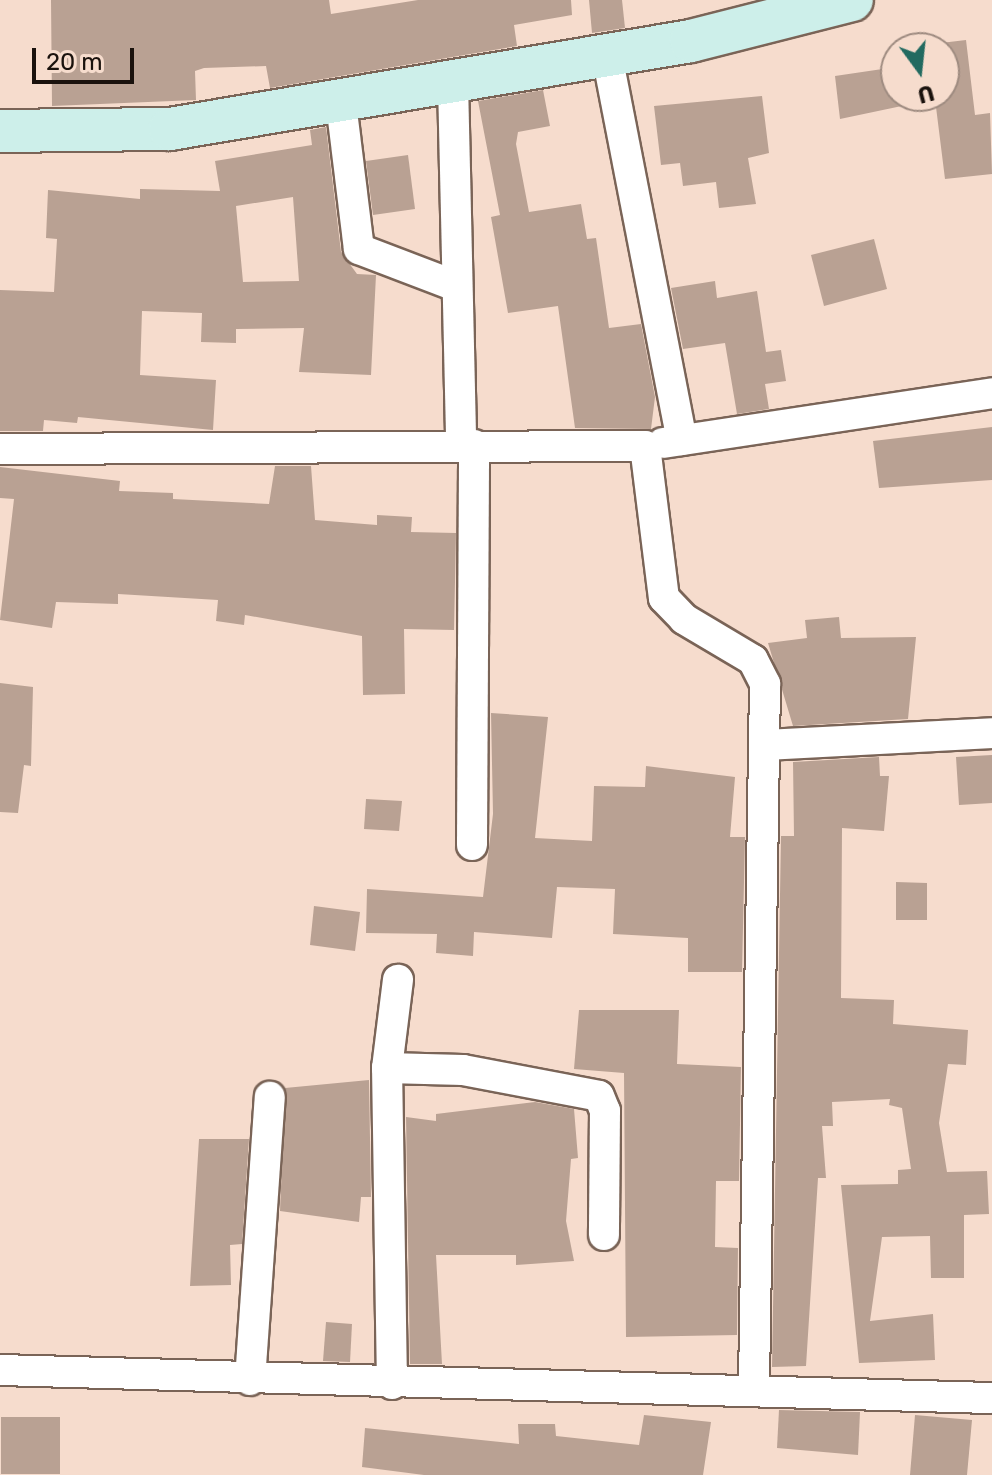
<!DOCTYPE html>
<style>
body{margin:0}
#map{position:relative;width:992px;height:1475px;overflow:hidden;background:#f6dccd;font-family:Rubik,sans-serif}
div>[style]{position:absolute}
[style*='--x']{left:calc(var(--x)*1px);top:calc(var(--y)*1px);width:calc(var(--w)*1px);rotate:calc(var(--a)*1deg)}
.building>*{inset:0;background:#b9a193}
.roads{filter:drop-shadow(2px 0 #7a6457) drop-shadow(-2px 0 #7a6457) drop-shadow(0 2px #7a6457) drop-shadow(0 -2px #7a6457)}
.street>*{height:30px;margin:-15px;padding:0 15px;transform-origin:15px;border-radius:15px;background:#fff}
.secondary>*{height:42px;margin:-21px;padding:0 21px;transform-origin:21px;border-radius:21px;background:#cdefea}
span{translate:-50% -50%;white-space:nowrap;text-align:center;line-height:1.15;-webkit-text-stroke:7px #f6dccd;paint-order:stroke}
.north{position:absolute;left:880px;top:32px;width:80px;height:80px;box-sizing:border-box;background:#f6dccd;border:2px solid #9e8b80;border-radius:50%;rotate:165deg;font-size:22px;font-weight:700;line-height:32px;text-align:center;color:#1a120d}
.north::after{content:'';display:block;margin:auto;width:28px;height:36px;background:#226a60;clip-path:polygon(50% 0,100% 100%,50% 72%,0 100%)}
.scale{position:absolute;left:32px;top:48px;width:102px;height:36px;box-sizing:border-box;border:4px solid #1a120d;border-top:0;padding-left:10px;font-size:24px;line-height:28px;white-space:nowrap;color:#1a120d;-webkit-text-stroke:6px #f6dccd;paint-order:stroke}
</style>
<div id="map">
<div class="building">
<i style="clip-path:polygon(51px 0,329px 0,331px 14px,418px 0,571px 0,572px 15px,514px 25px,517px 46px,270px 88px,266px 66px,204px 68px,195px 71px,196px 100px,52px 106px)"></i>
<i style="clip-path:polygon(589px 0,622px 0,625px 28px,592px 33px)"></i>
<i style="clip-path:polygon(966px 40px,975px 115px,990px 113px,992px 174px,945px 179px,935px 99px,840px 119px,835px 76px,896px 67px,896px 96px,944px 96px,944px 48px,924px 45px)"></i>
<i style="clip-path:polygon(543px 90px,550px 126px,518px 132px,516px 144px,529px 212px,581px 204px,587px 239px,596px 238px,609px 328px,641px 324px,655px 397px,651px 429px,575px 428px,558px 306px,508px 313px,491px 217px,500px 215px,478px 101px)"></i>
<i style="clip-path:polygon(762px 96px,769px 153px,748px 158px,756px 204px,719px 208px,716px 182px,683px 186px,680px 163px,661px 165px,654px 106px)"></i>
<i style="clip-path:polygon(evenodd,326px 127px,341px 252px,357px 274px,376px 275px,371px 375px,299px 372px,304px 328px,236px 329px,236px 343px,201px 342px,202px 313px,142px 311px,140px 375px,216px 380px,213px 430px,78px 417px,77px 423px,44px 420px,43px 431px,0 431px,0 290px,54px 292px,57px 239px,46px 238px,48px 190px,140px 199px,140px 189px,220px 191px,215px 161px,312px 145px,310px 130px,326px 127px,293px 197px,299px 281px,243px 282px,236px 206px,293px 197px)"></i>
<i style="clip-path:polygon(408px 155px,415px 209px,373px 215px,366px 161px)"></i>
<i style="clip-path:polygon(874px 239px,887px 289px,824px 306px,811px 255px)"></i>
<i style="clip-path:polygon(715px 281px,717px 298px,757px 291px,766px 352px,781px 350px,786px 381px,765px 384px,769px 409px,737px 414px,725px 343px,683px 349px,671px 288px)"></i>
<i style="clip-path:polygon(992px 427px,992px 480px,879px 488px,873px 441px)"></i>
<i style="clip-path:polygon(275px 466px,311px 466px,315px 520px,377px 525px,377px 515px,412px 517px,411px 532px,456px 533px,454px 630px,404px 629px,405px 694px,363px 695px,362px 636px,245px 615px,244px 625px,216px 621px,218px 600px,118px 594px,118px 604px,56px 602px,52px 628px,0 620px,14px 499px,0 498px,0 467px,120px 481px,119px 491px,173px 493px,173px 499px,269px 504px)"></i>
<i style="clip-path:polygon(839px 617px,841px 638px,916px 637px,908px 719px,793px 726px,768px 643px,807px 638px,805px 620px)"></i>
<i style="clip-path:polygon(0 683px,33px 687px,31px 766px,24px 765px,18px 813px,0 812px)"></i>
<i style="clip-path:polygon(491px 713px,548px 717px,535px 838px,592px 841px,594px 786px,645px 787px,646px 766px,735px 777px,730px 837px,745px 837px,742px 972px,688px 972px,688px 938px,613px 934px,615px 889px,557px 887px,552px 938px,474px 932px,473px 956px,436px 953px,437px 934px,366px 933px,367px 889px,483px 897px,493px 814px)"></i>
<i style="clip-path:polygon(992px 755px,992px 803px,959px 805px,956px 757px)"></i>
<i style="clip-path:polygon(879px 757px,880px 776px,889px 776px,884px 831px,842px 828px,841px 998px,894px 1000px,893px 1024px,968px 1030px,966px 1065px,948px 1064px,939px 1123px,947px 1172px,987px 1171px,989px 1214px,964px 1215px,964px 1278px,931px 1278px,930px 1236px,882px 1237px,870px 1321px,933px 1314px,935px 1360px,859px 1363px,841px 1185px,898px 1184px,898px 1170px,911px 1169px,902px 1108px,889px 1105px,890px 1099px,832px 1102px,833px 1126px,822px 1126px,826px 1178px,818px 1178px,806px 1366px,772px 1367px,781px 836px,794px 836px,793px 762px)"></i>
<i style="clip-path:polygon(366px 799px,402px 801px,399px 831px,364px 829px)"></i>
<i style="clip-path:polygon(896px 882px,927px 883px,927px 920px,896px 920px)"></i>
<i style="clip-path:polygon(314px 906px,360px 912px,355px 951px,310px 945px)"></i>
<i style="clip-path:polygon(579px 1010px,679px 1010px,677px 1064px,741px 1067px,739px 1181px,716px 1181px,715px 1247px,738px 1248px,737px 1335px,626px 1337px,624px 1073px,574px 1069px)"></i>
<i style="clip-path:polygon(369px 1080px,371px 1197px,361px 1197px,359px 1222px,280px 1211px,285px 1088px)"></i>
<i style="clip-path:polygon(535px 1102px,574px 1109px,578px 1158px,571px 1159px,566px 1221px,574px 1261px,516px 1265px,516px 1255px,436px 1255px,442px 1364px,410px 1364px,406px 1117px,436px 1121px,436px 1114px)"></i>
<i style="clip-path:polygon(199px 1139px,249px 1139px,242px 1244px,230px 1245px,231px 1285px,190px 1286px)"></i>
<i style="clip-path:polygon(326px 1322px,352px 1324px,350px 1362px,323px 1361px)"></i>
<i style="clip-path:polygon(779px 1410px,860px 1412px,858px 1455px,777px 1448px)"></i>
<i style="clip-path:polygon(644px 1415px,711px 1422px,703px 1475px,424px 1475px,362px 1467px,365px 1428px,519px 1444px,518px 1424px,555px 1424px,556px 1436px,639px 1445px)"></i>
<i style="clip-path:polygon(915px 1415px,972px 1420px,967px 1475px,910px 1475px)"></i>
<i style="clip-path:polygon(1px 1417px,60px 1417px,60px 1474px,1px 1474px)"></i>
</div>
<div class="roads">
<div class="street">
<i style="--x:607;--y:55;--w:392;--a:79"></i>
<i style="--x:453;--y:82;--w:363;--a:88.7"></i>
<i style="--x:341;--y:103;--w:147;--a:83"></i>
<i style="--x:359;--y:249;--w:104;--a:20.9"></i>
<i style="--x:663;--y:443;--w:333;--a:-8.6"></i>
<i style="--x:0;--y:449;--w:645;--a:-0.27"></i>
<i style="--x:645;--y:446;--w:153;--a:82.9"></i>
<i style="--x:664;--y:598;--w:29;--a:46"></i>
<i style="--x:684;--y:619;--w:80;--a:30.7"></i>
<i style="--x:753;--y:660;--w:27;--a:63"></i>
<i style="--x:765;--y:684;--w:704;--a:90.9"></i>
<i style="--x:766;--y:745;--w:226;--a:-3"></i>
<i style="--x:472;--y:845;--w:400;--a:-89.7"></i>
<i style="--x:387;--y:1068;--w:76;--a:1.5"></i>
<i style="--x:463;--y:1070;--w:138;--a:10.8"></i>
<i style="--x:599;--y:1096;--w:16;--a:68"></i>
<i style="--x:605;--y:1111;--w:124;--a:90.5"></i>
<i style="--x:0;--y:1370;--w:992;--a:1.62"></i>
<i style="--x:250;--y:1380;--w:284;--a:-86"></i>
<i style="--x:392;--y:1384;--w:316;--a:-90.9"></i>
<i style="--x:387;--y:1068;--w:89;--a:-82.9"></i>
</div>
<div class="secondary">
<i style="--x:0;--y:131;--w:170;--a:-0.7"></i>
<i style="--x:170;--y:129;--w:528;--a:-9.59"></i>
<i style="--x:691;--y:41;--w:166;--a:-14.3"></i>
</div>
</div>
<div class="north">U</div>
<div class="scale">20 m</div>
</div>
